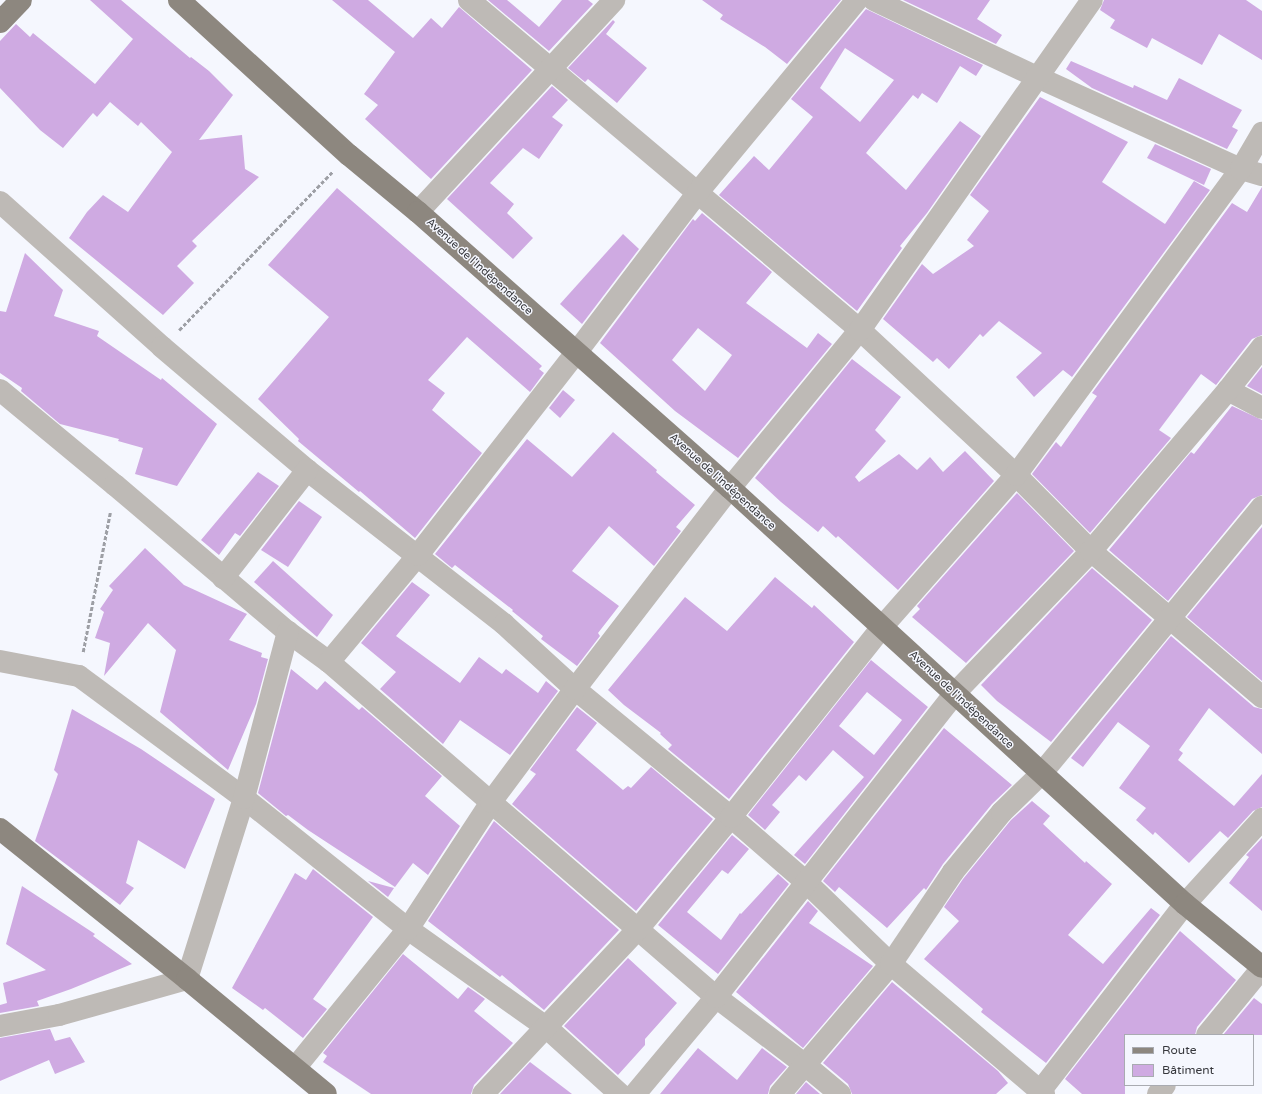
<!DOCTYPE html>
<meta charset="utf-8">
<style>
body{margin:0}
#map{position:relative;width:1262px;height:1094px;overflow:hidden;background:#f5f7fe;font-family:"Varela Round",sans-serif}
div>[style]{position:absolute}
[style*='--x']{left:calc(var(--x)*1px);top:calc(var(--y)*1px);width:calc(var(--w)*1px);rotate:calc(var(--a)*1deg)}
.building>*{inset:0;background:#cfaae2}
.path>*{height:2.5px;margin-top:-1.25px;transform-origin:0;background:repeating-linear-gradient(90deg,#9d9fa5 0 4px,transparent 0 6px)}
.minor>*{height:22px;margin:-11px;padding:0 11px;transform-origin:11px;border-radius:11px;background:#bebab6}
.major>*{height:22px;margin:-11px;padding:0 11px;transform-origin:11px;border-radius:11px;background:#8d877f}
span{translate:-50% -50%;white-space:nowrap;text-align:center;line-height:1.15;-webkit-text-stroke:3px #f5f7fe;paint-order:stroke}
.street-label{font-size:11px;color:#37383d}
.legend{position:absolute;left:1124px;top:1034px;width:130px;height:52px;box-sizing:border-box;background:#f5f7fe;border:1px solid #a9abb1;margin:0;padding:5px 7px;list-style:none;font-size:12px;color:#37383d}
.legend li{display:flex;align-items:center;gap:8px;height:20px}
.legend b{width:20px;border:1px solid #a9abb1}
</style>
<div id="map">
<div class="building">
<i style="clip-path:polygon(90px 0,121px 0,190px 58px,191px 57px,209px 71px,233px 95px,199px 140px,242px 135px,245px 169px,259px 177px,192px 241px,197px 246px,177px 266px,194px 283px,163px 315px,69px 238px,87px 212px,103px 195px,128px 212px,172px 152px,141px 122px,138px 126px,110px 102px,97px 117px,93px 113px,63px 148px,40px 130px,0 88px,0 41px,16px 24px,30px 37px,33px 33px,95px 84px,133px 39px)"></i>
<i style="clip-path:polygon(332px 0,368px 0,413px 38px,431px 18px,442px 28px,459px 7px,532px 70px,431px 179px,365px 119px,378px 105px,364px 94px,395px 52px)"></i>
<i style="clip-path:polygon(488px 0,507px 0,539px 27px,562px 0,588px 0,593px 4px,549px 51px)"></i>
<i style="clip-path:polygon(702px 0,841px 0,787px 64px,765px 47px,720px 19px,723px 15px)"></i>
<i style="clip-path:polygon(903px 0,990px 0,977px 19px,1002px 35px,996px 44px)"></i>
<i style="clip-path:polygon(1104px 0,1246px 0,1262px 11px,1262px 60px,1219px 34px,1202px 65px,1152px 38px,1147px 48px,1110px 28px,1115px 20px,1100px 10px)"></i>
<i style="clip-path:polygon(evenodd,866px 9px,983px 65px,976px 76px,960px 66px,937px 103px,922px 93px,918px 99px,913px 95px,866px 153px,906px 190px,960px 121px,981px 136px,927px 213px,900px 246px,902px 248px,857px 311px,719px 195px,754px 156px,769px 170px,813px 117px,791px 99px,866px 9px,845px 48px,894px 80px,860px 122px,820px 88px,845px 48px)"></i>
<i style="clip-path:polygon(613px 20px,615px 22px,606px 34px,647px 68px,617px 103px,588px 79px,585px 82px,568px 68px)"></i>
<i style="clip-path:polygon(1071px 61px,1133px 88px,1134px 85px,1167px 100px,1179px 78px,1242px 110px,1232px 127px,1238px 130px,1227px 149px,1092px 88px,1066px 69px)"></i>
<i style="clip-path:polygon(552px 86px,568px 100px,552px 117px,563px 125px,539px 159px,523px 148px,490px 183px,514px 204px,507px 213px,533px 238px,513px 259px,447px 199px)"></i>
<i style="clip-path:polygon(1040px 97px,1128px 142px,1102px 182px,1165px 224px,1194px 181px,1210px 190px,1072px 377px,1063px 370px,1034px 397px,1016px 377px,1042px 353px,999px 321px,983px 337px,980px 334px,949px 369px,937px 358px,933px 362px,883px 319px,922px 264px,933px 274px,974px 246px,967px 240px,989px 211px,970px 195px)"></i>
<i style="clip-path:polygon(1155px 144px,1211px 169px,1204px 185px,1147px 158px)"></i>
<i style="clip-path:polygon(1262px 187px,1262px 335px,1252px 339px,1216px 385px,1201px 374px,1159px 430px,1171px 438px,1090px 533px,1032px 474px,1056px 442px,1061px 447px,1097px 396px,1092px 393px,1232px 203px,1247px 212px)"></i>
<i style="clip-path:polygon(337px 188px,542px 366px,539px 369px,544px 373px,530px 392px,467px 337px,428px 380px,445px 393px,432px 410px,482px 453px,415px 538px,360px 491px,359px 492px,298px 441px,299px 439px,258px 399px,329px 317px,268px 265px)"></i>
<i style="clip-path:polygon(evenodd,702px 213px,772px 272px,746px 303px,807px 348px,818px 333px,832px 344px,738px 458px,675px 411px,600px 343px,693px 219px,695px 221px,702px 213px,698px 328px,732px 355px,705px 391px,672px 360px,698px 328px)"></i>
<i style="clip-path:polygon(623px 234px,639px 249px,582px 324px,560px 304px)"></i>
<i style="clip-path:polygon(25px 253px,63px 290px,54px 316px,99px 331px,97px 336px,161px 380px,162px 378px,217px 424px,177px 486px,135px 474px,143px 448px,118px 441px,119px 439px,60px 424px,21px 391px,22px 388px,0 373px,0 311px,6px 312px)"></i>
<i style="clip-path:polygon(852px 359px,901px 397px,875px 430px,886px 441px,855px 477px,859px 482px,899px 454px,917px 470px,930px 457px,943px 472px,965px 451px,994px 481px,898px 590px,838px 536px,836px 538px,823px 526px,818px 532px,781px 502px,755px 478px)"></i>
<i style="clip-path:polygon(1262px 367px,1262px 394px,1247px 386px)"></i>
<i style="clip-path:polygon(563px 390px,575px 400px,560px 418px,549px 408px)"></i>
<i style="clip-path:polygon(1232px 406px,1262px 420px,1262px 495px,1252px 499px,1168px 601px,1109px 550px,1191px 452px,1194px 454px)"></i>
<i style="clip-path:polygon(613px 432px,657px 470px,656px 472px,695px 505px,676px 527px,681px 531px,654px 566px,609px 526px,572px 571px,619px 606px,598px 633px,600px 636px,577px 666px,541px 639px,543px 636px,512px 611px,513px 610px,455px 565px,452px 568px,435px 554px,527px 439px,572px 477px)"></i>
<i style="clip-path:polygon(258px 472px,279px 486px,240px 536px,235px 533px,219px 555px,201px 540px)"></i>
<i style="clip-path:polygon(1017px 493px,1074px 551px,966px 663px,912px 617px,920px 609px,917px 606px)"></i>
<i style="clip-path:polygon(299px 501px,322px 517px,288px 567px,261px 550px)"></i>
<i style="clip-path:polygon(1262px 527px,1262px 681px,1187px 617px)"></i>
<i style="clip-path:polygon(145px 548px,184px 585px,247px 614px,229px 640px,262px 653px,261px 657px,268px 659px,256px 704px,228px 770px,160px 712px,176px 650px,148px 623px,104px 676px,110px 643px,95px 638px,104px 612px,100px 609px,113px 590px,109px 586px)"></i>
<i style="clip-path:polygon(273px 561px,333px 615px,317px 637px,254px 582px)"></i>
<i style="clip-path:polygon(1092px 568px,1152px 620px,1051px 742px,997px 701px,981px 685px)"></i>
<i style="clip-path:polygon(775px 577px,812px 608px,814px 605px,854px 642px,729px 799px,668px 749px,672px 745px,660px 734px,661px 733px,624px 705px,608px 690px,685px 597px,727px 631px)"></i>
<i style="clip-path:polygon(412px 582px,430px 595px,396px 636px,460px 683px,479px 657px,502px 674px,506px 669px,538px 693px,546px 681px,558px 691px,510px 755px,460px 720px,443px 744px,380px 689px,396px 672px,361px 643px)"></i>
<i style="clip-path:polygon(1171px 636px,1254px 707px,1262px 709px,1262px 754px,1209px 708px,1179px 750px,1183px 753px,1178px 760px,1234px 806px,1262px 774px,1262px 807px,1253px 811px,1228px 838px,1220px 831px,1189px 863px,1155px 832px,1153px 835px,1136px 820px,1146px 808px,1119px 788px,1150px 746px,1118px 722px,1083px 767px,1071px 758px)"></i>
<i style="clip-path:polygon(evenodd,871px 660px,928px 707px,805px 864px,794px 855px,864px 777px,833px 750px,806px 781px,799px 775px,772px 805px,780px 812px,765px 830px,748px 815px,871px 660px,867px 692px,902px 720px,874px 755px,839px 726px,867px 692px)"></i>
<i style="clip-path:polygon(291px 669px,317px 690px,325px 681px,359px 710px,362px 707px,442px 776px,425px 796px,460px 826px,428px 875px,413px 863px,395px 887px,308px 830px,288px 815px,286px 816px,258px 793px)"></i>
<i style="clip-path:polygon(577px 707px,597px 723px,576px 750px,623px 790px,628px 786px,631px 788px,651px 767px,713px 819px,636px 911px,512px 804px,536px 774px,530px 770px)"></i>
<i style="clip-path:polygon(72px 709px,141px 749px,215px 799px,185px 869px,138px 840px,126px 883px,134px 888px,120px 905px,35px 841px,58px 774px,54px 770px)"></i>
<i style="clip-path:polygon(944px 728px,1012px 785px,992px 804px,943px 864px,926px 890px,924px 888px,887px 928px,839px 887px,835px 892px,823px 881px)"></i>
<i style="clip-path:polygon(1032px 801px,1050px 816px,1043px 824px,1085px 863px,1086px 861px,1112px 884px,1068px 935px,1103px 964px,1151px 908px,1160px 915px,1046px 1063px,981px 1012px,983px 1009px,924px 959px,959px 921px,944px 907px,963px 879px,1011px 820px)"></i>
<i style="clip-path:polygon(494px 821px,619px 930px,544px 1010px,502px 975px,500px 977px,428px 921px)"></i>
<i style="clip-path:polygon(732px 835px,749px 849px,728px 874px,722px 870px,687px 912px,721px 940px,740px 913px,741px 914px,778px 874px,789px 884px,718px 974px,658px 925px)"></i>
<i style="clip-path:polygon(1262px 838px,1262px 911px,1229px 883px,1249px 857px,1246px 855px)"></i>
<i style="clip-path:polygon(313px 869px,373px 917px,313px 999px,327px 1009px,303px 1038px,265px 1008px,263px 1010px,232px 988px,295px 873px,306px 880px)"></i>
<i style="clip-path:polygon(368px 881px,394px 888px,388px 897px)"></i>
<i style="clip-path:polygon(22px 886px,95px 934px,93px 936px,132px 964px,71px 989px,37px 1001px,39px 1006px,0 1013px,0 1005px,7px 1003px,3px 983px,46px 970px,6px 944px)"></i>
<i style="clip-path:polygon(808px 901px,818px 911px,809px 923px,873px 966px,803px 1048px,736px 992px)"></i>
<i style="clip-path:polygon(1180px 931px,1236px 980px,1197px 1027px,1195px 1035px,1125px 1035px,1125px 1094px,1082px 1094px,1065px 1079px)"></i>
<i style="clip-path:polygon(403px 954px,458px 999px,468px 987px,485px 999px,474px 1011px,513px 1043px,474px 1085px,471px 1094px,371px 1094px,323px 1062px,327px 1056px,323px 1053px)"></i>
<i style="clip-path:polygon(628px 958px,677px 1003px,645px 1039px,645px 1045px,618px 1075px,564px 1026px)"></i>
<i style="clip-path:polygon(892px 982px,998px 1071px,1008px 1083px,996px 1094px,852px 1094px,848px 1084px,823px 1063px)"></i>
<i style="clip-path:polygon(1254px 998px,1262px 1004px,1262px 1035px,1223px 1035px)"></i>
<i style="clip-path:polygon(50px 1029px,55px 1041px,70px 1037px,85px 1062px,55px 1074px,49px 1060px,0 1081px,0 1038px)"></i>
<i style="clip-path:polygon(698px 1048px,737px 1080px,762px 1048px,787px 1067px,770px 1086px,768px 1094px,660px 1094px)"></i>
<i style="clip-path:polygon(530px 1062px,572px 1094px,500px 1094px)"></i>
<i style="clip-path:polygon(806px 1082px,820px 1094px,796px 1094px)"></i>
</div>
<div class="path">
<i style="--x:179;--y:330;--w:220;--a:-45.9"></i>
<i style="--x:83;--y:652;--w:142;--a:-79"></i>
</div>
<div class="minor">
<i style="--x:469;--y:0;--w:512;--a:40.16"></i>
<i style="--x:860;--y:330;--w:213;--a:42.9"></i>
<i style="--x:1016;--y:475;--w:107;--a:45.4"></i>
<i style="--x:1091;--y:551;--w:225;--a:40.5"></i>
<i style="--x:874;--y:0;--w:180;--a:25.3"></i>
<i style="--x:1037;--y:77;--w:224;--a:24.3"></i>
<i style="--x:1241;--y:169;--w:22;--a:16"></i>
<i style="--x:0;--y:202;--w:217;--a:41.8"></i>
<i style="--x:162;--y:347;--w:190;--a:40.3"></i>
<i style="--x:307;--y:470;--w:250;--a:38"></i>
<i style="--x:504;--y:624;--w:96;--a:42.5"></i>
<i style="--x:575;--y:689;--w:202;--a:39.4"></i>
<i style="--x:731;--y:817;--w:99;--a:40.9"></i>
<i style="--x:806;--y:882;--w:118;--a:44"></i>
<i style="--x:891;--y:964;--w:201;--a:40.4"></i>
<i style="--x:418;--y:212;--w:289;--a:-47.2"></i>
<i style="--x:0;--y:390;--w:149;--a:39.6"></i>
<i style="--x:115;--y:485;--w:227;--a:40.4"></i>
<i style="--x:288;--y:632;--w:51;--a:36.2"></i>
<i style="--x:329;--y:662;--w:512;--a:40.88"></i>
<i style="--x:716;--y:997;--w:111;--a:37.3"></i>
<i style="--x:804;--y:1064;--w:47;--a:39.8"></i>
<i style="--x:1228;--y:390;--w:38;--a:28"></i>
<i style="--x:223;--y:578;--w:137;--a:-52.1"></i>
<i style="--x:0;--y:661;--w:80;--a:10.8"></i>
<i style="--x:79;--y:676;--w:205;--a:36.5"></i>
<i style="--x:244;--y:798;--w:210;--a:38.6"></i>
<i style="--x:408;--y:929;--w:169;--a:35.4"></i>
<i style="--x:546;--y:1027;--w:100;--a:42.2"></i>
<i style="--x:329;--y:662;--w:139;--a:-50.2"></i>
<i style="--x:418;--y:555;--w:256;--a:-52"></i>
<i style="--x:576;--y:353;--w:202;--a:-52.8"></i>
<i style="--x:698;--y:192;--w:249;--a:-50.4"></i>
<i style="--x:0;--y:1026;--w:60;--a:-10.6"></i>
<i style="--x:59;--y:1015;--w:133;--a:-15.7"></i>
<i style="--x:187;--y:979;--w:190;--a:-72.5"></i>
<i style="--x:244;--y:798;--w:172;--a:-75.2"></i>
<i style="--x:1207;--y:1035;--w:87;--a:-50.6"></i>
<i style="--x:295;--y:1068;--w:179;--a:-50.9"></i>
<i style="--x:408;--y:929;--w:152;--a:-56.8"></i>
<i style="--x:491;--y:802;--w:141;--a:-53.4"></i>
<i style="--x:575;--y:689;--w:254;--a:-52.4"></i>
<i style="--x:730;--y:488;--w:205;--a:-50.6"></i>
<i style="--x:860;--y:330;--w:403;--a:-54.9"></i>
<i style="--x:483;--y:1094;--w:226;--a:-46.8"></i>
<i style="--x:638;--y:929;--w:146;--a:-50.3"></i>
<i style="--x:731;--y:817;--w:243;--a:-51.5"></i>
<i style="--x:882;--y:627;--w:203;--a:-48.6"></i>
<i style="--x:1016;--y:475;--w:380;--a:-53.7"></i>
<i style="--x:1241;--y:169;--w:42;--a:-59.7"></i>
<i style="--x:635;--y:1094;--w:126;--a:-50.1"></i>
<i style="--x:716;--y:997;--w:387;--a:-51.8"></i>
<i style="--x:955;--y:693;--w:197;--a:-46.2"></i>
<i style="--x:1091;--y:551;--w:211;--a:-49.6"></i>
<i style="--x:1228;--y:390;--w:55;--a:-51.7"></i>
<i style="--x:780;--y:1094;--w:171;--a:-49.5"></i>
<i style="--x:891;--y:964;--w:111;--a:-56"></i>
<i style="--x:953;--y:872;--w:77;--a:-50.8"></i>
<i style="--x:1002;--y:812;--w:54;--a:-44.3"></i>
<i style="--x:1041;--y:774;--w:347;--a:-50.4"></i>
<i style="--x:1038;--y:1094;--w:240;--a:-52.3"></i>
<i style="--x:1185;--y:904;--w:115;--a:-47.8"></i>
<i style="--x:1158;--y:1094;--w:11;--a:-52"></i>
</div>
<div class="major">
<i style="--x:179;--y:0;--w:230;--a:42.4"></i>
<i style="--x:349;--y:155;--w:89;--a:39.6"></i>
<i style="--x:418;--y:212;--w:417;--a:41.5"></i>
<i style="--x:730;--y:488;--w:617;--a:42.44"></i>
<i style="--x:1185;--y:904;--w:99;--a:39.3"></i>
<i style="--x:0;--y:22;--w:30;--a:-46"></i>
<i style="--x:0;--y:829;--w:240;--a:38.7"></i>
<i style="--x:187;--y:979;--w:180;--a:39.6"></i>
</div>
<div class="street-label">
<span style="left:479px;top:267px;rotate:42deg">Avenue de l'Indépendance</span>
<span style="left:722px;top:482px;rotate:42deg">Avenue de l'Indépendance</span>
<span style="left:961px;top:700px;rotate:43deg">Avenue de l'Indépendance</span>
</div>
<ul class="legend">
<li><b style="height:5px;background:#8d877f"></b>Route</li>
<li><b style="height:11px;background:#cfaae2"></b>Bâtiment</li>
</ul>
</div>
